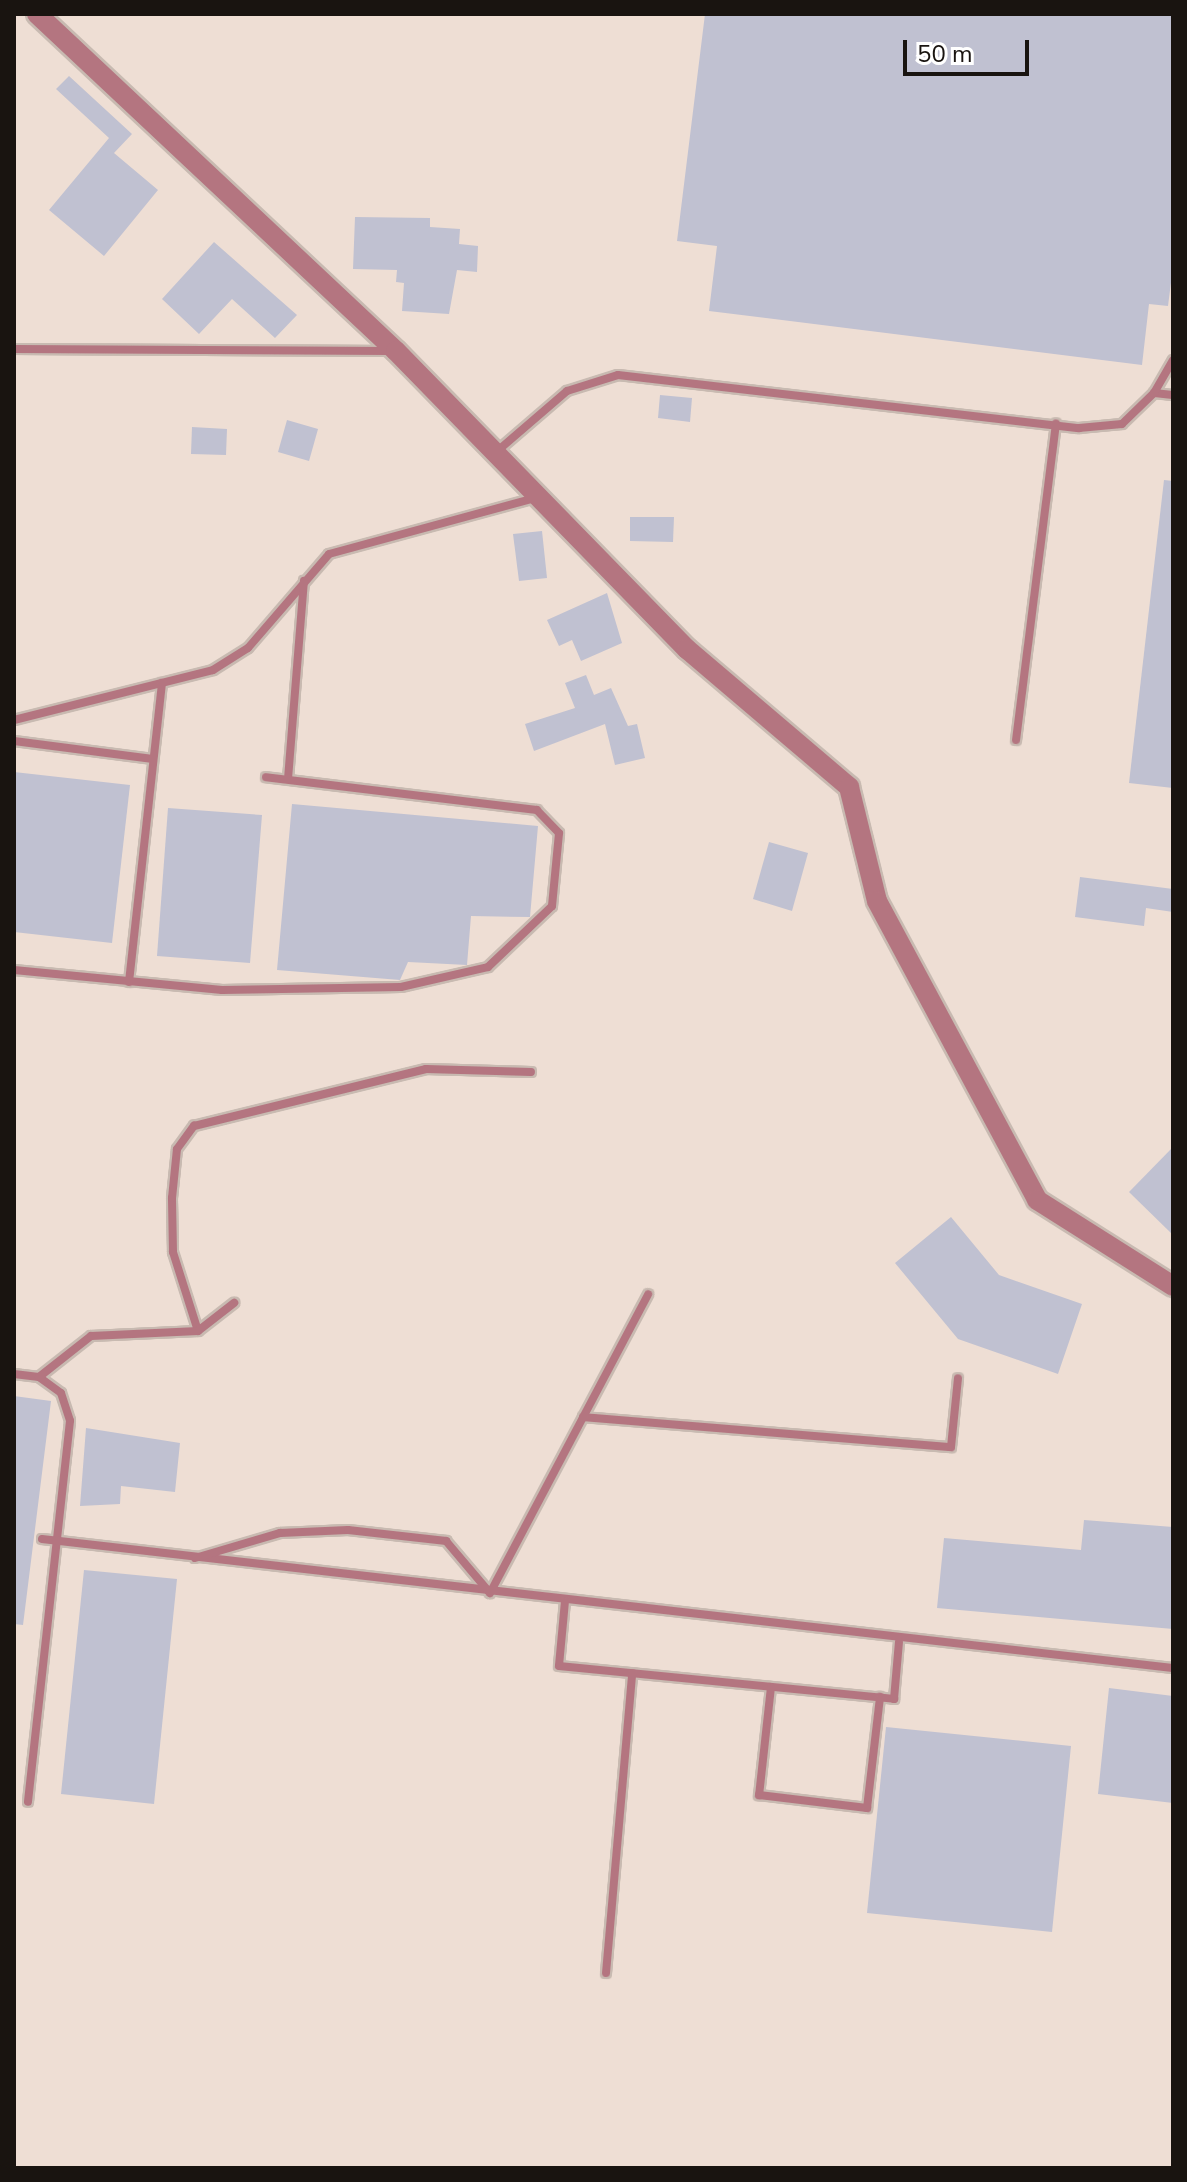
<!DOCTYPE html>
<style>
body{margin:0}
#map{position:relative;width:1187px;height:2182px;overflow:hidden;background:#eeded4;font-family:"Nunito Sans",sans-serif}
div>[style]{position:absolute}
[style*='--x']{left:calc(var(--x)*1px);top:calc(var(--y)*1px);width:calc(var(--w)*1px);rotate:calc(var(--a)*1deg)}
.building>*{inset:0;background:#c0c1d1}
.roads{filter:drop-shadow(2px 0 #c8bab1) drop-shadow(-2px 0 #c8bab1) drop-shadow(0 2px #c8bab1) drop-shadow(0 -2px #c8bab1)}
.service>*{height:8px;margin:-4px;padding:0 4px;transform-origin:4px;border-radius:4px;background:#b47580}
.tertiary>*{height:20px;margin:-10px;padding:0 10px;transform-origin:10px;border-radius:10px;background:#b47580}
span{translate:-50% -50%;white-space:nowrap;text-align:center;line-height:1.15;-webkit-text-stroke:6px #fff;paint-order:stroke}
.frame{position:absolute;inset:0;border:16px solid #191410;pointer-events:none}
.scale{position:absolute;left:903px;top:40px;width:126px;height:36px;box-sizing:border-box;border:4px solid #191410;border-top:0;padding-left:10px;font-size:24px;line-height:28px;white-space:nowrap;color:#191410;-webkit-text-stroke:6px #fff;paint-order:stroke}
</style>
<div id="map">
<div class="building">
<i style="clip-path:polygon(705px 14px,1173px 14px,1173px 267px,1168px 306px,1149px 304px,1142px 365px,709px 311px,717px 246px,677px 241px)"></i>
<i style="clip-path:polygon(69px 76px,132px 134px,114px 153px,158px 190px,104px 256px,49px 210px,109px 138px,56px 89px)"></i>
<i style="clip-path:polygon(355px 217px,430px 218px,430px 227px,460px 229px,459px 244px,478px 246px,477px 272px,457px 270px,449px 314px,402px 311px,404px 283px,396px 282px,397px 270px,353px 269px)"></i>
<i style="clip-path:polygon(214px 242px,297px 315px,275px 338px,232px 299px,199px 334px,162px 299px)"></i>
<i style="clip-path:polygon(660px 395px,692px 398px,690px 422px,658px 418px)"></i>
<i style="clip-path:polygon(287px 420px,318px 429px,309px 461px,278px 452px)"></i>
<i style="clip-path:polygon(192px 427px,227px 429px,226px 455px,191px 454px)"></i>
<i style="clip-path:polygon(1164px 480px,1173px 481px,1173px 788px,1129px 783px)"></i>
<i style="clip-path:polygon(630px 517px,674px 517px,673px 542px,630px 541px)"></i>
<i style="clip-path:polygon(542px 531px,547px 578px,519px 581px,513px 534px)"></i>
<i style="clip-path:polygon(607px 593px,622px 643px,581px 661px,572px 640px,559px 646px,547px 620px)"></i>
<i style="clip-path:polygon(586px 675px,594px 695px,611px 688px,628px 726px,637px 724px,645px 758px,615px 765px,605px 724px,534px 751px,525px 724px,575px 708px,565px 683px)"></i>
<i style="clip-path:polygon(14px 772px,130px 785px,112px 943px,14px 932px)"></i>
<i style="clip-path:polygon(292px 804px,538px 826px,530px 917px,471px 916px,467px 965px,408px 962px,400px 980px,277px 970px)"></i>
<i style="clip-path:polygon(168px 808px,262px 815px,250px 963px,157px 956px)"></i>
<i style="clip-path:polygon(769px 842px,808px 853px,792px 911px,753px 899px)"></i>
<i style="clip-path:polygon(1080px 877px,1173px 889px,1173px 912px,1146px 908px,1144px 926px,1075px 917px)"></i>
<i style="clip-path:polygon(1173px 1147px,1173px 1235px,1129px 1192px)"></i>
<i style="clip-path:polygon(951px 1217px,999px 1275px,1082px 1304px,1058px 1374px,958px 1339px,895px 1263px)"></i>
<i style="clip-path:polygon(14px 1396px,51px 1401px,23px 1625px,14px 1624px)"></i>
<i style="clip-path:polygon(86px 1428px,180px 1443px,175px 1492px,121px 1486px,120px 1504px,80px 1506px)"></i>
<i style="clip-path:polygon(1084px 1520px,1173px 1527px,1173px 1629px,937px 1608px,944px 1538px,1081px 1550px)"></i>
<i style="clip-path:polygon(84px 1570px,177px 1579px,154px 1804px,61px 1794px)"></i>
<i style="clip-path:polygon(1109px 1688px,1173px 1696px,1173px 1803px,1098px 1794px)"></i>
<i style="clip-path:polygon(886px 1727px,1071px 1746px,1052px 1932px,867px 1913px)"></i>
</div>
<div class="roads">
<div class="service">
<i style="--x:14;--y:349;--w:378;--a:0.3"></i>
<i style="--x:1154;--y:393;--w:19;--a:6"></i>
<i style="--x:495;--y:453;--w:95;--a:-40.7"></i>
<i style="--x:567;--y:391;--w:53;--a:-17.4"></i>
<i style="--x:618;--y:375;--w:464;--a:6.6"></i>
<i style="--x:1079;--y:428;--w:43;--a:-5.3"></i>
<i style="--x:1122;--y:424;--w:45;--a:-44.1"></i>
<i style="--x:1154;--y:393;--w:38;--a:-60"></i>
<i style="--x:14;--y:720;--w:205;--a:-14.1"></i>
<i style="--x:213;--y:670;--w:41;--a:-32.2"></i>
<i style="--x:248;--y:648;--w:124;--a:-49.2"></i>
<i style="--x:329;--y:554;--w:213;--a:-15.2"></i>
<i style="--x:1016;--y:740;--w:319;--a:-82.8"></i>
<i style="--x:14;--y:741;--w:140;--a:7.4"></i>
<i style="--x:288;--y:779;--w:199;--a:-85.4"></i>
<i style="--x:14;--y:970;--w:209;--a:5.5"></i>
<i style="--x:222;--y:990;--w:179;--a:-1"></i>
<i style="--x:401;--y:987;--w:89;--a:-12.9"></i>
<i style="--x:488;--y:967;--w:88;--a:-43.6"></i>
<i style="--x:552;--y:906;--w:73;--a:-84.5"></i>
<i style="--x:559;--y:833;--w:32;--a:-134"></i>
<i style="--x:537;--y:810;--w:273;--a:-173.1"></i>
<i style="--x:129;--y:982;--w:301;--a:-83.7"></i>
<i style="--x:198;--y:1331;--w:83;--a:-107.6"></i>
<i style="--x:173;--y:1252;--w:54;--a:-91.1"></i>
<i style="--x:172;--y:1198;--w:49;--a:-84.2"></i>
<i style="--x:177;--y:1149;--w:29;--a:-54"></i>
<i style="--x:194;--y:1126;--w:239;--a:-13.8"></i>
<i style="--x:426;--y:1069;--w:105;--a:1.6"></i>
<i style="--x:14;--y:1374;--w:25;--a:7"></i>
<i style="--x:39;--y:1377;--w:27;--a:36"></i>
<i style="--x:61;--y:1393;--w:29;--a:72"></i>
<i style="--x:70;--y:1421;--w:383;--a:96.3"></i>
<i style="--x:39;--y:1377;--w:66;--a:-38.3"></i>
<i style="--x:91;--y:1336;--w:107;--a:-2.7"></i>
<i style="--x:198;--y:1331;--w:46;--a:-37.9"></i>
<i style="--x:583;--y:1417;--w:369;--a:4.7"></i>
<i style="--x:951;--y:1447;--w:69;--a:-84.2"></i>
<i style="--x:42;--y:1539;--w:1138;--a:6.51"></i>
<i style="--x:195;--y:1558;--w:89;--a:-16.4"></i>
<i style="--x:280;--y:1533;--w:68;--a:-2.5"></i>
<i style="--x:348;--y:1530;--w:99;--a:6.4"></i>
<i style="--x:446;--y:1541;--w:68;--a:49.8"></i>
<i style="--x:490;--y:1593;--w:338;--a:-62.1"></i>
<i style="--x:565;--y:1601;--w:65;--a:95.3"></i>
<i style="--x:559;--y:1666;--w:337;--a:5.6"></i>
<i style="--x:894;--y:1699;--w:57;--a:-85"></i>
<i style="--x:771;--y:1687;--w:109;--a:96.3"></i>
<i style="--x:759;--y:1795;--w:109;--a:6.9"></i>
<i style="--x:867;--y:1808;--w:112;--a:-83.3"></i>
<i style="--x:606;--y:1973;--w:301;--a:-85"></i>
</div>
<div class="tertiary">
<i style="--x:37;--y:14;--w:492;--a:43.2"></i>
<i style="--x:396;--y:351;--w:417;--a:45.7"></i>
<i style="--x:687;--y:649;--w:213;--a:40.4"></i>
<i style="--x:849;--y:787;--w:117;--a:76.2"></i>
<i style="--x:877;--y:901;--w:339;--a:61.8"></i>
<i style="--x:1037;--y:1200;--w:161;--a:32.3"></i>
</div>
</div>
<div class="frame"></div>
<div class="scale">50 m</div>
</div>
